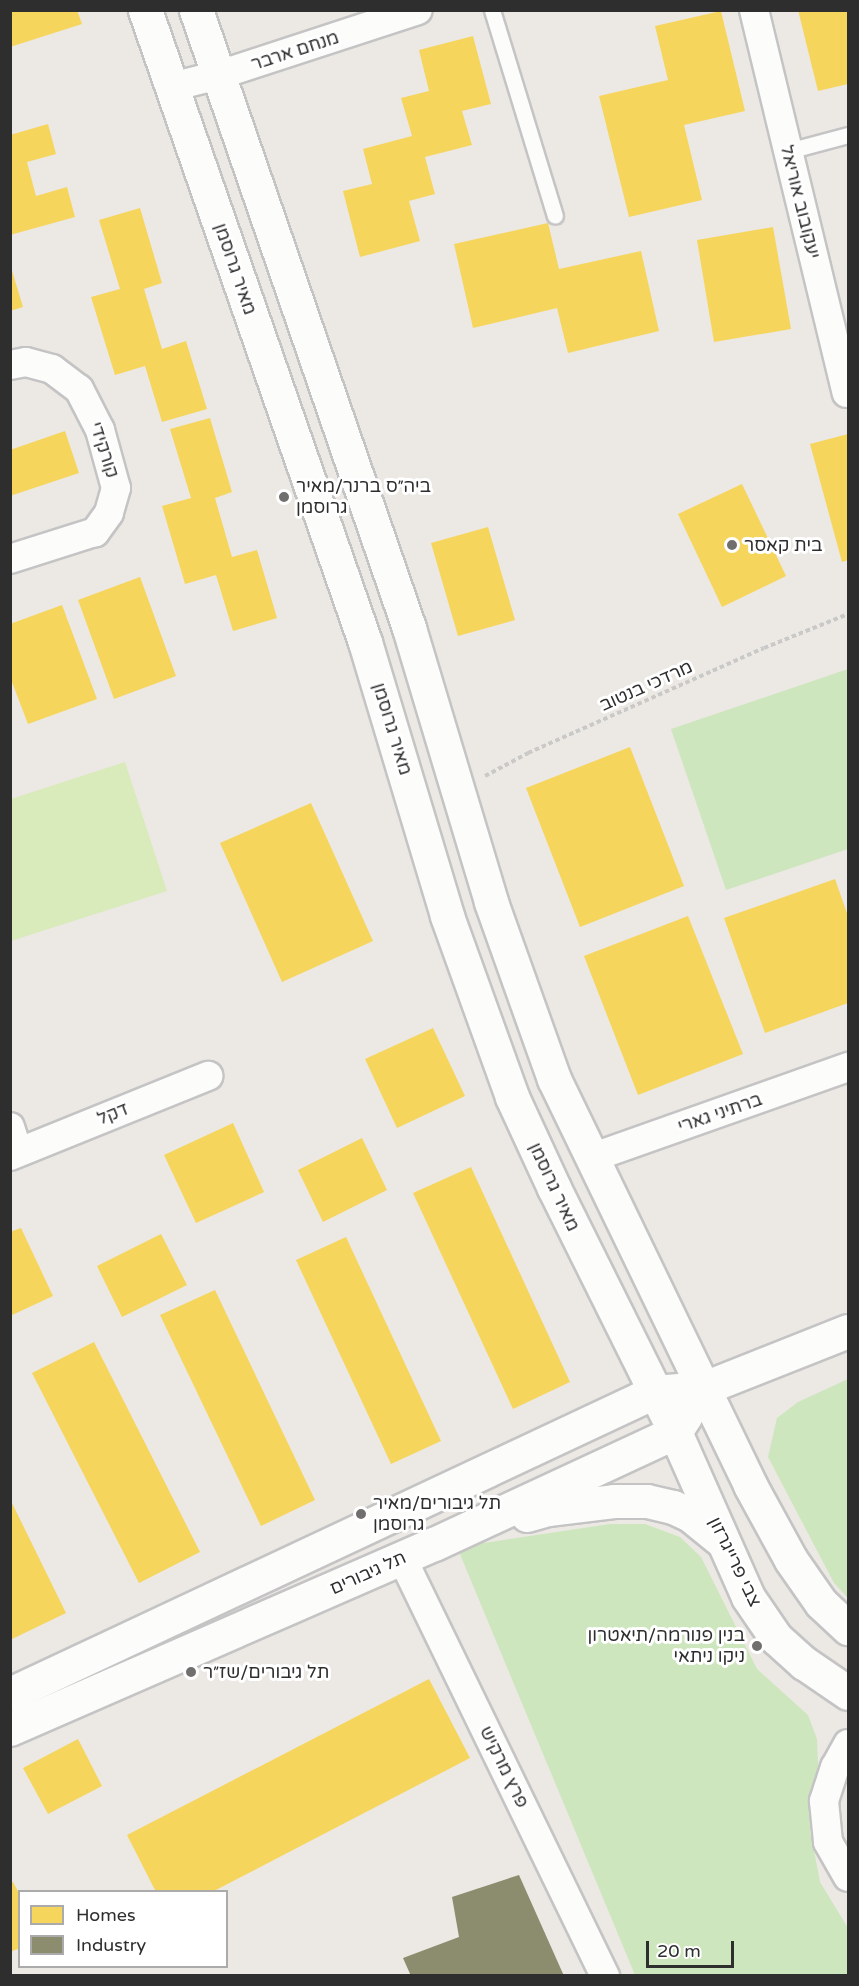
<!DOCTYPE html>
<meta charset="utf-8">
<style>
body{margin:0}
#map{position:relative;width:859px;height:1986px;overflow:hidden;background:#ece8e4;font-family:"Varela Round",Heebo,sans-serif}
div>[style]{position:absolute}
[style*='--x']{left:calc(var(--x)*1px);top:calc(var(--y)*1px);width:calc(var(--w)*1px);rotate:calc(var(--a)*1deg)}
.green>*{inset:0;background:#cee6be}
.pitch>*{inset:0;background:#d9eabb}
.homes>*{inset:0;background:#f6d55c}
.industry>*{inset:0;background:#8c8c6e}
.path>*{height:4px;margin-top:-2px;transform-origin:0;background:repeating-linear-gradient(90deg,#c9c9c8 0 4.5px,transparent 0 7.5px)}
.roads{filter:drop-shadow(2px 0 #c5c4c5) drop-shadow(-2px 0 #c5c4c5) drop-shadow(0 2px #c5c4c5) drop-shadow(0 -2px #c5c4c5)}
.lane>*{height:15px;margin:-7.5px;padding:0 7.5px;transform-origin:7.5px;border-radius:7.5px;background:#fcfcfb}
.street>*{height:28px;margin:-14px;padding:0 14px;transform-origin:14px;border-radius:14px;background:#fcfcfb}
.secondary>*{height:33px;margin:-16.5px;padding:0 16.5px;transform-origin:16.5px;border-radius:16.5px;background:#fcfcfb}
.dots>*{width:16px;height:16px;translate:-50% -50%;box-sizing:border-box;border:3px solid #fff;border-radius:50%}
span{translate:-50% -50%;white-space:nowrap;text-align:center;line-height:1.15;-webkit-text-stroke:6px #fff;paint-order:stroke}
.street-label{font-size:18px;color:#2e2e2e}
.poi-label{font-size:18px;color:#2e2e2e}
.left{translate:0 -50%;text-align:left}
.right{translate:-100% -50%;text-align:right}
.frame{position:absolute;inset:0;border:12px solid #2e2e2e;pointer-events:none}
.legend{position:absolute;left:18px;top:1890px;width:210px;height:78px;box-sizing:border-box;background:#fff;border:2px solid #ababab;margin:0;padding:8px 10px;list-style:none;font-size:18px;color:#2e2e2e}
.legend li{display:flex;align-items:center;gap:12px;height:30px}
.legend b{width:30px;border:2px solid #ababab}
.scale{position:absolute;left:646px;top:1941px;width:88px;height:27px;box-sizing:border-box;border:3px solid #2e2e2e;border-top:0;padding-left:8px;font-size:18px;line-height:21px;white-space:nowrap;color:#2e2e2e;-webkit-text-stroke:4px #fff;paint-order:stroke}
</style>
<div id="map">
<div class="green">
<i style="clip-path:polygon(848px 669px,848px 849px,726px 890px,671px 729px)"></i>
<i style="clip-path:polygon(848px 1379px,848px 1598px,834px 1583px,768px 1457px,777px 1418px,798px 1402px)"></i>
<i style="clip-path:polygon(610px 1524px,645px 1524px,680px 1537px,701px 1557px,757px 1669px,808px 1715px,817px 1739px,818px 1765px,810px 1830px,820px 1882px,848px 1928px,848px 1975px,635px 1975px,457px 1547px)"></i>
</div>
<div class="pitch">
<i style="clip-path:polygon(125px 762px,167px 891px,11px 941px,11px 799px)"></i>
</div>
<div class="homes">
<i style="clip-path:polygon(10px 10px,77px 10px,82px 24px,10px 47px)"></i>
<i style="clip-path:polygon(798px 10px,848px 10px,848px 84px,818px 91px)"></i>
<i style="clip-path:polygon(721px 11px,745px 111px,684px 125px,702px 200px,629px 217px,599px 96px,668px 80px,655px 26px)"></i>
<i style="clip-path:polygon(473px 36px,491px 104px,462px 111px,472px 145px,425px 157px,435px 194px,409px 201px,420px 241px,360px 257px,343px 191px,372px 184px,363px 149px,412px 136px,401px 98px,429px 91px,419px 50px)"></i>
<i style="clip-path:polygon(48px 124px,56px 154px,27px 162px,36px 196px,67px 187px,75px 217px,10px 235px,10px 135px)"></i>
<i style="clip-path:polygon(140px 208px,162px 283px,144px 289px,162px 349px,186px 341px,207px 409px,162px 422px,145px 366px,115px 375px,91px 297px,120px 289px,99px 220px)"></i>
<i style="clip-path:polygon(548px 223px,559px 269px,641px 251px,659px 331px,568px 353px,557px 308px,473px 328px,454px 244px)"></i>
<i style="clip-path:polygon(773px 227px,791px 329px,714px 342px,697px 240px)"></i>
<i style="clip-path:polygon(10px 264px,23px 307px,10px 311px)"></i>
<i style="clip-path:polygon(210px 418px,232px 492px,215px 498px,232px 557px,257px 550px,277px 618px,233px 631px,216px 575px,185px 584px,162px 506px,191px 498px,170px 429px)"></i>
<i style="clip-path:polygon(65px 431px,79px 473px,10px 496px,10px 450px)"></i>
<i style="clip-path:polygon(848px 434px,848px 560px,842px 562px,810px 444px)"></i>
<i style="clip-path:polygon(742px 484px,786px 576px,722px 607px,678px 514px)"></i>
<i style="clip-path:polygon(488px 527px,515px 620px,458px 636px,431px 543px)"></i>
<i style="clip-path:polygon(140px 577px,176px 676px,114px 699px,78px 600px)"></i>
<i style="clip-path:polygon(62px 605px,97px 699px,28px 724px,10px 677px,10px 624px)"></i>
<i style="clip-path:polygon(630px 747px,684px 886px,580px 927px,526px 788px)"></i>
<i style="clip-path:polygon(311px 803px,373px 941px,282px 982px,220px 843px)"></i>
<i style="clip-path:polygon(835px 879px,848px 916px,848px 1003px,765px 1033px,724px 918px)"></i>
<i style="clip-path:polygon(688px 916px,743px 1054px,638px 1095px,584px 956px)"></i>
<i style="clip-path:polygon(433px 1028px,465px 1096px,397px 1128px,365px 1059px)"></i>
<i style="clip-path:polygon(233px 1123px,264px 1192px,196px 1223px,164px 1155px)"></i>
<i style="clip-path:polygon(362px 1138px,387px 1190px,323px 1222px,298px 1170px)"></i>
<i style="clip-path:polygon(471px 1167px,570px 1382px,513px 1409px,413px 1193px)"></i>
<i style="clip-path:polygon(21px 1228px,53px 1296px,10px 1316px,10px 1232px)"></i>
<i style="clip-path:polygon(161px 1234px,187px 1285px,122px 1317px,97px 1266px)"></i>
<i style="clip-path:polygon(346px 1237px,441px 1441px,391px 1464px,296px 1260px)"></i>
<i style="clip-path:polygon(215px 1290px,315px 1500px,261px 1526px,160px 1315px)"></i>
<i style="clip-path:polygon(94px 1342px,200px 1552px,139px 1583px,32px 1373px)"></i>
<i style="clip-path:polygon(10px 1499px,66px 1613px,10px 1640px)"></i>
<i style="clip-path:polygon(429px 1679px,470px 1758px,212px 1892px,156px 1892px,127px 1835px)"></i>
<i style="clip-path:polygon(78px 1739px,102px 1786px,48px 1814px,23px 1768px)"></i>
<i style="clip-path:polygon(13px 1882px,20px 1895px,20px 1948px,10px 1952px,10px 1883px)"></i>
</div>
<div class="industry">
<i style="clip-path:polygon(519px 1875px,564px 1976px,411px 1976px,403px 1958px,459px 1937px,452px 1897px)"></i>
</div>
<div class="path">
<i style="--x:485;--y:776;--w:49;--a:-28.1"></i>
<i style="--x:528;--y:753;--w:258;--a:-24"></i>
<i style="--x:764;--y:648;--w:91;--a:-22"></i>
</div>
<div class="roads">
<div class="lane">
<i style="--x:492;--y:10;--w:215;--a:73"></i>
<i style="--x:788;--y:151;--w:62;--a:-14.9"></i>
</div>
<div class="street">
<i style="--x:754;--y:10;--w:394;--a:76.4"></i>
<i style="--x:171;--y:87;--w:49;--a:-14"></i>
<i style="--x:219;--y:75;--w:209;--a:-18.1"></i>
<i style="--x:10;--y:365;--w:16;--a:-11"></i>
<i style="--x:26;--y:362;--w:27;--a:15"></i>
<i style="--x:52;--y:369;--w:34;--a:37"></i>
<i style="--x:79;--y:389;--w:46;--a:62.9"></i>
<i style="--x:100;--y:430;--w:60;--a:74.6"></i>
<i style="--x:116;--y:488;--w:26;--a:106"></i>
<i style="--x:109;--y:513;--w:24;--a:126"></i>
<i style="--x:95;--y:532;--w:89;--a:162.4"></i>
<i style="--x:10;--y:1127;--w:26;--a:72"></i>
<i style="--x:10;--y:1156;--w:214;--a:-22"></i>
<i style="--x:591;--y:1158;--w:273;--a:-19.5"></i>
<i style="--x:402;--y:1558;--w:465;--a:64.1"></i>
<i style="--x:848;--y:1744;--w:26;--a:119"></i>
<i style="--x:835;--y:1767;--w:36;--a:108"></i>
<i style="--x:824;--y:1801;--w:41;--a:84.4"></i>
<i style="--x:828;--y:1842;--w:40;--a:60.3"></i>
</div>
<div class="secondary">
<i style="--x:145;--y:10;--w:669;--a:70.81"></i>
<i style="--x:365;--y:642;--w:286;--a:73.3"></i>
<i style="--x:447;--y:916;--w:192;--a:70.2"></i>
<i style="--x:512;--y:1097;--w:100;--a:65.2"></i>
<i style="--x:554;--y:1188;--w:272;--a:63.6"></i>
<i style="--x:675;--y:1432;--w:180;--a:66.1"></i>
<i style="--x:748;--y:1597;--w:50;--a:55.7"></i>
<i style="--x:776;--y:1638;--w:38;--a:42"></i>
<i style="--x:804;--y:1663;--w:53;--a:34.3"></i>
<i style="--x:196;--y:10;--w:654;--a:70.98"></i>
<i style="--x:409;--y:628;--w:286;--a:73.3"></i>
<i style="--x:491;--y:902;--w:188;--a:70.4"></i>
<i style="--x:554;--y:1079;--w:451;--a:64.2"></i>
<i style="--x:750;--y:1485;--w:85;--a:61.3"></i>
<i style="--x:791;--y:1560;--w:52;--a:55.1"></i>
<i style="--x:821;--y:1603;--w:37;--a:43"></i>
<i style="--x:527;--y:1515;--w:22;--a:-16"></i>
<i style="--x:548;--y:1509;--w:66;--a:-6.9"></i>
<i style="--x:614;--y:1501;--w:33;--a:0"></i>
<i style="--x:647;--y:1501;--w:27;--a:13"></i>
<i style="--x:673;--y:1507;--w:19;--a:25"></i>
<i style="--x:690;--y:1515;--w:40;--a:39"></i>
<i style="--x:10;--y:1694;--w:711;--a:-25.12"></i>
<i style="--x:654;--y:1392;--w:50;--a:-4.6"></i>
<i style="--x:704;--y:1388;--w:155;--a:-21.6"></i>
<i style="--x:10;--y:1729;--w:463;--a:-23.6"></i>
<i style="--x:434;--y:1544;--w:266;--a:-24.9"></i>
<i style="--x:675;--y:1432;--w:20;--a:-57"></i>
</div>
</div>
<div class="dots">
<i style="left:284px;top:497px;background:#706f6e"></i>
<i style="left:732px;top:545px;background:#706f6e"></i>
<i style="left:361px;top:1514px;background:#706f6e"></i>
<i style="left:757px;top:1646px;background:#706f6e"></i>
<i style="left:191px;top:1672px;background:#706f6e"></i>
</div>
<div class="street-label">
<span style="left:295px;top:51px;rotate:-18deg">מנחם ארבר</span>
<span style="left:800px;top:202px;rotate:76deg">יעקובוב אוריאל</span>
<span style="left:235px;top:269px;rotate:71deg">מאיר גרוסמן</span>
<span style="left:104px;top:450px;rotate:72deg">קורקידי</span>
<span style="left:646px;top:686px;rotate:-24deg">מרדכי בנטוב</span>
<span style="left:392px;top:729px;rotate:73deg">מאיר גרוסמן</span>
<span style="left:720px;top:1113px;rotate:-19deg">ברתיני גארי</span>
<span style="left:113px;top:1114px;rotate:-22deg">דקל</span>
<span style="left:554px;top:1187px;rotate:65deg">מאיר גרוסמן</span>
<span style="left:735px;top:1562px;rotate:64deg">צבי פרייגרזון</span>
<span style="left:368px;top:1573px;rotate:-24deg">תל גיבורים</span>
<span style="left:504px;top:1767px;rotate:64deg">פרץ מרקיש</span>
</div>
<div class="poi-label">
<span class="left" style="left:296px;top:497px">ביה״ס ברנר/מאיר<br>גרוסמן</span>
<span class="left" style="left:744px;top:545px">בית קאסר</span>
<span class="left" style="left:373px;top:1514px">תל גיבורים/מאיר<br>גרוסמן</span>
<span class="right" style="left:745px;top:1646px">בנין פנורמה/תיאטרון<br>ניקו ניתאי</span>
<span class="left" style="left:203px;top:1672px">תל גיבורים/שז״ר</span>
</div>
<div class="frame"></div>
<ul class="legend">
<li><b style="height:16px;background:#f6d55c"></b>Homes</li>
<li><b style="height:16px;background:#8c8c6e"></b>Industry</li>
</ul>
<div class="scale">20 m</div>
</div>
